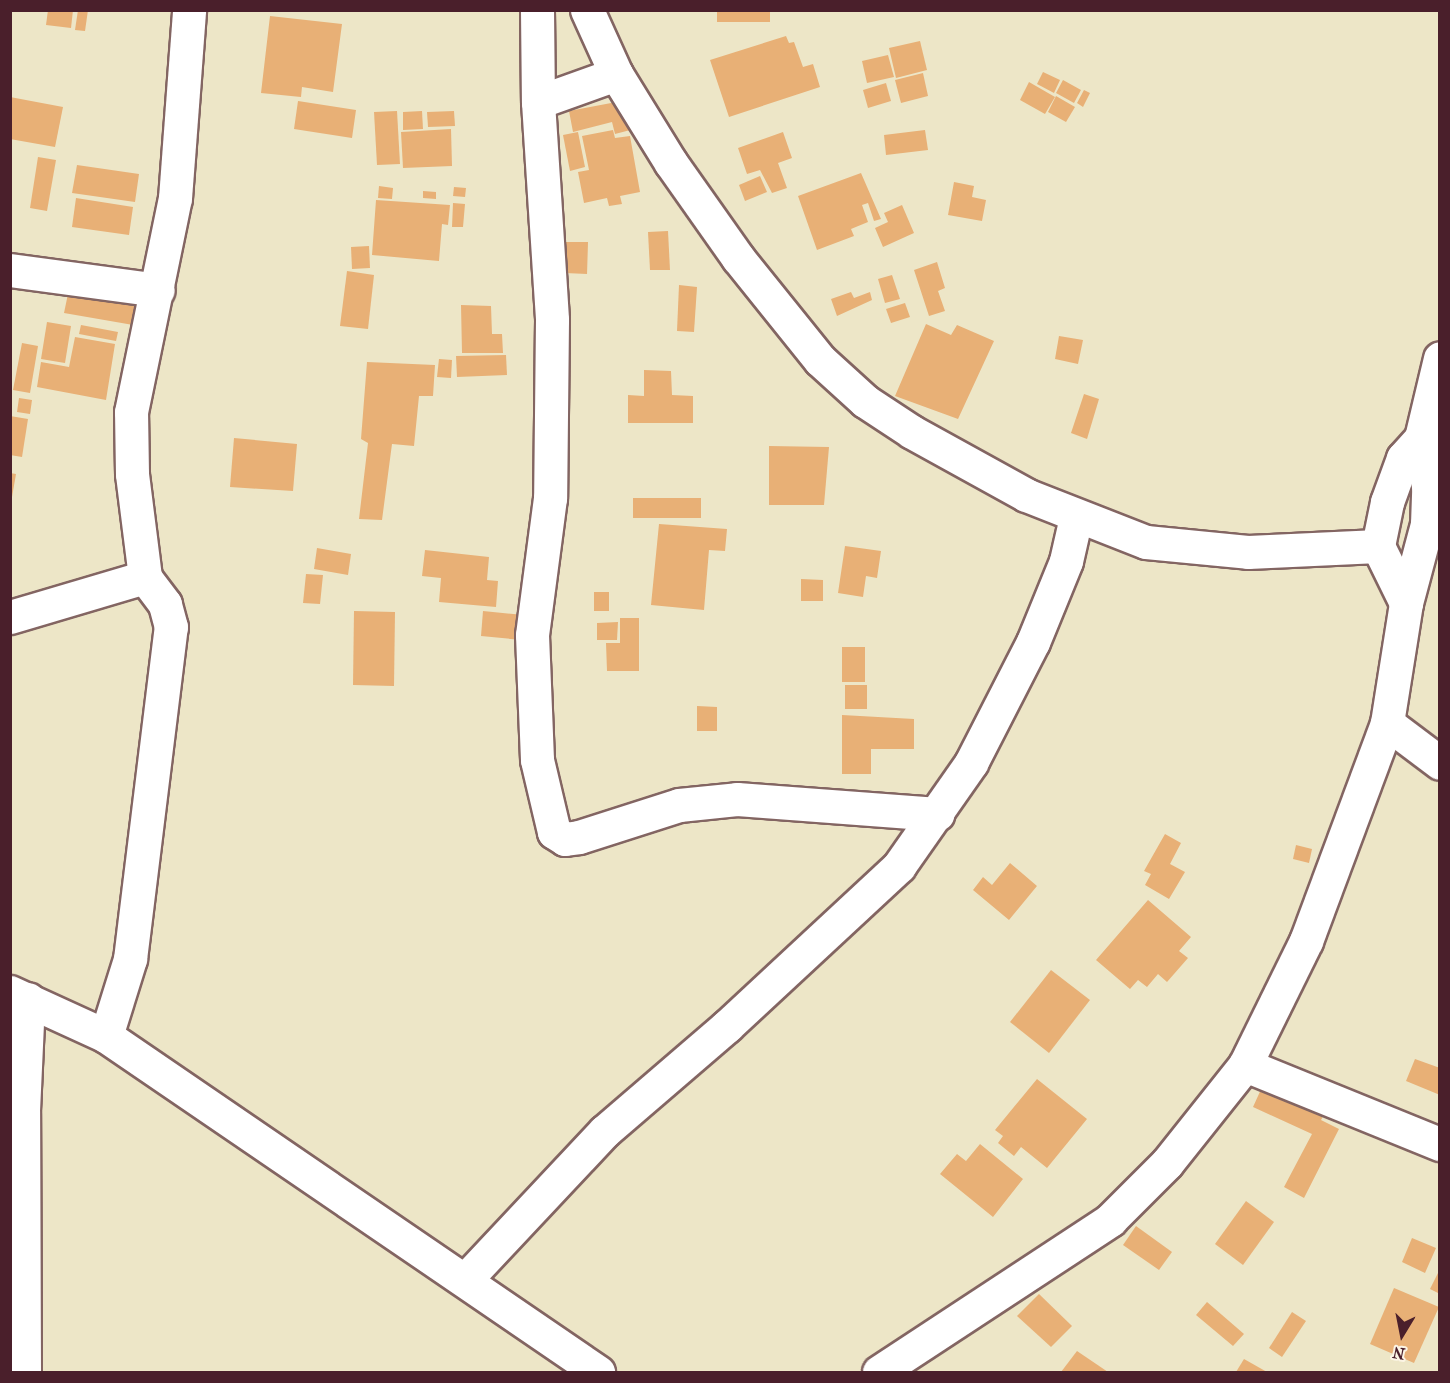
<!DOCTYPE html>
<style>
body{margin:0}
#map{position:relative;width:1450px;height:1383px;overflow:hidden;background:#ede6c7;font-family:"IM FELL French Canon",serif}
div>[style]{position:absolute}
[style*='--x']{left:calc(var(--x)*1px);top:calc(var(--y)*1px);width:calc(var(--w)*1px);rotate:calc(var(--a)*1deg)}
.building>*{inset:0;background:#e8b076}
.roads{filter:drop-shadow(2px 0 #836562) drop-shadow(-2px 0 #836562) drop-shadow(0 2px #836562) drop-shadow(0 -2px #836562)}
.street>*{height:33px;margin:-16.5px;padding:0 16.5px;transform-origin:16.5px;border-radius:16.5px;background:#fff}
span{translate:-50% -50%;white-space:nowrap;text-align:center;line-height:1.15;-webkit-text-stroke:4.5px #fcf5e5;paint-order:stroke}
.frame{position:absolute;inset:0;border:12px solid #4a1f2b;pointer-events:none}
.north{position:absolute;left:1372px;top:1305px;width:60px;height:60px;-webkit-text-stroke:4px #fcf5e5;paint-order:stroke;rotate:190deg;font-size:16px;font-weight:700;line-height:24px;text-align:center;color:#4a1f2b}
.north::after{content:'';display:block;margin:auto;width:21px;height:27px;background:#4a1f2b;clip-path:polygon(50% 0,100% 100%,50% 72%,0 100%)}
</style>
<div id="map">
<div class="building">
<i style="clip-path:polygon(48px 10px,73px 10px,71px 28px,46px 25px)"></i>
<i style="clip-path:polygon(78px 10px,88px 10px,85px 31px,75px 30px)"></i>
<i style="clip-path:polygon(717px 10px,770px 10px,770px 22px,717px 22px)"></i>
<i style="clip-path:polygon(270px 16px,342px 24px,333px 92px,302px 87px,301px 97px,261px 93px)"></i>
<i style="clip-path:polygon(786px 36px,789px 43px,794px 42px,803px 67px,813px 64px,820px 87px,729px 117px,710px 60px)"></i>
<i style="clip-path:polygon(920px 41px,927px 70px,896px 78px,889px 48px)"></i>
<i style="clip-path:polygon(888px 55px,894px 77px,867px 83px,862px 61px)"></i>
<i style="clip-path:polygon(1043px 72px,1060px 80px,1054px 93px,1037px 84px)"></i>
<i style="clip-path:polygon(923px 73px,928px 96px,901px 103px,895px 80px)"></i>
<i style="clip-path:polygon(1063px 80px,1081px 90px,1074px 103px,1056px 93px)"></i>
<i style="clip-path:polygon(1029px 82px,1055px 97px,1045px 114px,1020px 100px)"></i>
<i style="clip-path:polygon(886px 83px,891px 101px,868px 108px,863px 90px)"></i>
<i style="clip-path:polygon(1084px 90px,1090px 93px,1083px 107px,1077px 103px)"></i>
<i style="clip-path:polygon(1056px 96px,1075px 107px,1066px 122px,1048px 112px)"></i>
<i style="clip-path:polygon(10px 97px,63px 107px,55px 147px,10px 139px)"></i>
<i style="clip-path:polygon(627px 100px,638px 128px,615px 134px,612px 122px,573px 132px,569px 111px)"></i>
<i style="clip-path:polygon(298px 101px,356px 110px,352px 138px,294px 129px)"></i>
<i style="clip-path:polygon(397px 111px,400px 164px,377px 165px,374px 112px)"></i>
<i style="clip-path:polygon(422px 111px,423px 129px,403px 130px,403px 112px)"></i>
<i style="clip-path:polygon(454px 111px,455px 126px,428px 127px,427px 112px)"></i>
<i style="clip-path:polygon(451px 129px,452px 166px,403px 168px,401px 132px)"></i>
<i style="clip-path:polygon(613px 130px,615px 138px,630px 136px,640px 192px,620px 196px,622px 204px,609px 206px,607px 198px,584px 203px,578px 172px,589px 170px,582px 136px)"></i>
<i style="clip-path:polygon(925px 130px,928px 150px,886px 155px,884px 135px)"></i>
<i style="clip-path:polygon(578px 132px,585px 167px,570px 171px,563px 135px)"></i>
<i style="clip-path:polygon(783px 132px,792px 158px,778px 163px,787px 188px,772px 193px,760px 170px,747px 174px,738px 148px)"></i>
<i style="clip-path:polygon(38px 157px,56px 160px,47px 211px,30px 208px)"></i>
<i style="clip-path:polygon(77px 165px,139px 174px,135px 202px,72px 193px)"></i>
<i style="clip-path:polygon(861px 173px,881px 219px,874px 221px,868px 203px,862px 205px,868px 222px,851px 229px,854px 236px,817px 250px,798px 196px)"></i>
<i style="clip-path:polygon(760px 176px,767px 192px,745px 201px,739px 185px)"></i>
<i style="clip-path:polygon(954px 182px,974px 186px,972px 197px,986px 200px,982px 221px,948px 215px)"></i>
<i style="clip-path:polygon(379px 186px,393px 188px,392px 199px,378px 198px)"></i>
<i style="clip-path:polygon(454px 187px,466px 188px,465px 197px,453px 196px)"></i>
<i style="clip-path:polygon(423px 191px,436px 192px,436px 199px,423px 198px)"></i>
<i style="clip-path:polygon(76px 198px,133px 207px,129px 235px,72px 227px)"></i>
<i style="clip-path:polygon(376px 200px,450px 205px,448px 225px,442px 224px,439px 261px,372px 255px)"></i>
<i style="clip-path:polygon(453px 203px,465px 204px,463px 227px,452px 227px)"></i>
<i style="clip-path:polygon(902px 205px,914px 233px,883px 247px,875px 228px,888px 222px,884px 213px)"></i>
<i style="clip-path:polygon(668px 231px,670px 270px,650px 270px,648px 232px)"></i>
<i style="clip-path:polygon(565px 242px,588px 242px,587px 274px,565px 273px)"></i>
<i style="clip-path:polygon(369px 246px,370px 268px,352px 269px,351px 247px)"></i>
<i style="clip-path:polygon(937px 262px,945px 288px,938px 291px,945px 311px,929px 316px,914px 270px)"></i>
<i style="clip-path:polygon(347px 271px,374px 275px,368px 329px,340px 326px)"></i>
<i style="clip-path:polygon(892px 275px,900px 299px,885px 303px,878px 279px)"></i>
<i style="clip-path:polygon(679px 285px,697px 287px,694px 332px,677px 331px)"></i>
<i style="clip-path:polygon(69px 289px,143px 302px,139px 326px,64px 313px)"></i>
<i style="clip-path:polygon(851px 292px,854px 298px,870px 292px,872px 300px,837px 316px,831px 299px)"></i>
<i style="clip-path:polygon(905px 303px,910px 317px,891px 323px,886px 309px)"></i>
<i style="clip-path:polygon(461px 305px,491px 306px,492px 334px,502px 334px,503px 353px,462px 353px)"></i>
<i style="clip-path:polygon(47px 322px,71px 326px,65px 363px,41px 359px)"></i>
<i style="clip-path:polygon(926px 324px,951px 335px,957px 325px,994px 341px,958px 419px,895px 396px)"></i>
<i style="clip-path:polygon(81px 325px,118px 332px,116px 341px,79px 334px)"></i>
<i style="clip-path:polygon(1059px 336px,1083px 340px,1078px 364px,1055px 359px)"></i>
<i style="clip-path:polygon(75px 337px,115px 344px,106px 400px,37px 387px,41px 362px,69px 367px)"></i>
<i style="clip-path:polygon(22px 343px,38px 346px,30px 393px,13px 390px)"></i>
<i style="clip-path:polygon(506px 355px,507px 375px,457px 377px,456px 356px)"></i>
<i style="clip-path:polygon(439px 359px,452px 360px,451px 378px,437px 377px)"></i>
<i style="clip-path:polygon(367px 362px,435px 365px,433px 396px,419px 396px,414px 446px,392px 444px,382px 520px,359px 519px,368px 443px,361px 439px)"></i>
<i style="clip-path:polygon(644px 370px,671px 371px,672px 395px,693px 396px,693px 423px,628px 423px,628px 395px,644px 396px)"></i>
<i style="clip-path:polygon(1084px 394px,1099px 399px,1087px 439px,1071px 433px)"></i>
<i style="clip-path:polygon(19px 398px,32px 400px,30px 414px,17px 412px)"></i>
<i style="clip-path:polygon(10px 416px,28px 419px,22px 457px,10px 455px)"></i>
<i style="clip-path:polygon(234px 438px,297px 444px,293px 491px,230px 487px)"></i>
<i style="clip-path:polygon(769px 446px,829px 447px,824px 505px,769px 505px)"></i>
<i style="clip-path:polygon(10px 473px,16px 474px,12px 497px,10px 497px)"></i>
<i style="clip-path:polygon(633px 498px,701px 498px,701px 518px,633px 518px)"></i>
<i style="clip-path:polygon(659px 524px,727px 529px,725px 551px,709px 550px,704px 610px,651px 605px)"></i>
<i style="clip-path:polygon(845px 546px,881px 551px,877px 578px,866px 576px,863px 597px,838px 593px)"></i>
<i style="clip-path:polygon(317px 548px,351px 554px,348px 575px,314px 569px)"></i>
<i style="clip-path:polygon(425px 550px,489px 557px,487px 580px,498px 581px,496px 607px,439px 602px,441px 578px,422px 576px)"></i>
<i style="clip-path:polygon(306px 574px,323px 575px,320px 604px,303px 603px)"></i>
<i style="clip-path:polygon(801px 579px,823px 580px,823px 601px,801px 601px)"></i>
<i style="clip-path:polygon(594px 592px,609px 592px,609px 611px,594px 611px)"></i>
<i style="clip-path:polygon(354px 611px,395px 612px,394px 686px,353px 685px)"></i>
<i style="clip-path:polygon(483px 611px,524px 615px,522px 640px,481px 636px)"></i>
<i style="clip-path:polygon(620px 618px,639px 618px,639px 671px,607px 671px,606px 643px,620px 643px)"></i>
<i style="clip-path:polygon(618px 622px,617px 640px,597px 640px,597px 623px)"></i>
<i style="clip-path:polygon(842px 647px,865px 647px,865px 682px,842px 682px)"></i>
<i style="clip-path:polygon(845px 685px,867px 685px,867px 709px,845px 709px)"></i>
<i style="clip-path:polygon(697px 706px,717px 707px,717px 731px,697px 731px)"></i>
<i style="clip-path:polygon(842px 715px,914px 719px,914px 749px,871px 749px,871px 774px,842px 774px)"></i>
<i style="clip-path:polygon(1165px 834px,1181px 843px,1170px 864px,1185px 872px,1169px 899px,1145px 885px,1151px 874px,1144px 871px)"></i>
<i style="clip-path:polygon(1296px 845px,1312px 849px,1309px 863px,1293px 859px)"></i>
<i style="clip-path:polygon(1010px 863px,1037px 886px,1009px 920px,973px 890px,983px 877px,992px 885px)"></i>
<i style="clip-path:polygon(1148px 900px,1191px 937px,1179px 951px,1188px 958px,1167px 982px,1158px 974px,1147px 987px,1138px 980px,1130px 989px,1096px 960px)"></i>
<i style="clip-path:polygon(1051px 970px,1090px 1000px,1049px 1053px,1010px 1022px)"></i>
<i style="clip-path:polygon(1415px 1059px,1440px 1068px,1440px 1095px,1406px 1081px)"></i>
<i style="clip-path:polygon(1037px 1079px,1087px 1119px,1047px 1168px,1021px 1147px,1014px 1156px,998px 1143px,1003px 1136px,995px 1130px)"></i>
<i style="clip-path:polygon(1263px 1085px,1325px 1113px,1321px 1120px,1339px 1129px,1304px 1198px,1284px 1187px,1312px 1134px,1253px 1107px)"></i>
<i style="clip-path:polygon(980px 1144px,1023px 1179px,993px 1217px,940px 1174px,957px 1154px,966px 1161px)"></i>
<i style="clip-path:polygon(1246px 1201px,1274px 1222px,1243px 1265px,1215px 1244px)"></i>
<i style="clip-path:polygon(1136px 1226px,1172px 1252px,1159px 1270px,1123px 1245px)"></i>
<i style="clip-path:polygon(1412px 1238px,1436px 1248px,1425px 1273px,1402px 1262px)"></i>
<i style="clip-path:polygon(1440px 1269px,1440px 1294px,1430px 1289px)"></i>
<i style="clip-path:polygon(1394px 1288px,1439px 1307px,1414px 1363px,1370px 1344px)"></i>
<i style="clip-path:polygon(1039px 1294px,1072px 1326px,1051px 1347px,1017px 1316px)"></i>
<i style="clip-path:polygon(1207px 1302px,1244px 1334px,1233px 1346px,1196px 1315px)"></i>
<i style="clip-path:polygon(1292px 1312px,1306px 1321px,1282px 1357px,1269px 1348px)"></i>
<i style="clip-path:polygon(1077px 1351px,1108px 1372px,1061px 1372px)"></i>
<i style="clip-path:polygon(1244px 1359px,1267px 1372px,1236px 1372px)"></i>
</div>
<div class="roads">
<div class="street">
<i style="--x:537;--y:10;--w:92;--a:89.4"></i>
<i style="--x:538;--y:102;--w:218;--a:86.3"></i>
<i style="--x:552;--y:320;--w:178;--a:90.6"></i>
<i style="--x:550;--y:498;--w:138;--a:97.5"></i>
<i style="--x:532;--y:635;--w:125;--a:87.7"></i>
<i style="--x:537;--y:760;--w:74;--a:76.7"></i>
<i style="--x:554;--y:832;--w:13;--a:32"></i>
<i style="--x:565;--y:839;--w:14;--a:-8"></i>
<i style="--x:579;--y:837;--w:105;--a:-17.7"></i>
<i style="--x:679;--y:805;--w:58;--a:-5.9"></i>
<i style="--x:737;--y:799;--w:201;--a:4.3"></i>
<i style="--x:587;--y:10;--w:70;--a:65.6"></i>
<i style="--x:616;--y:74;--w:105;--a:58.3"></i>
<i style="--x:671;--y:163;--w:116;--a:54.8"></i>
<i style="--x:738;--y:258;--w:131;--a:51.2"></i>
<i style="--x:820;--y:360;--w:61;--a:42.3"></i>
<i style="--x:865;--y:401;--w:56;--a:33.4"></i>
<i style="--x:912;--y:432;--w:130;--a:28.9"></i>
<i style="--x:1026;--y:495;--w:129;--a:21.4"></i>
<i style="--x:1146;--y:542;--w:102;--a:5.6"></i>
<i style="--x:1248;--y:552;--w:130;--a:-2.6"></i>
<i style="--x:538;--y:102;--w:83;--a:-19.7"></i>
<i style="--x:10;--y:270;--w:149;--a:7.7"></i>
<i style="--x:1406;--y:603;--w:64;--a:-116.2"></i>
<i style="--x:1378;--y:546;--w:45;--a:-78.4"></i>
<i style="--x:1387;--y:502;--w:47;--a:-70"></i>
<i style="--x:1403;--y:458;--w:27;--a:-48"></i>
<i style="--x:10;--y:617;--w:141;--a:-16.5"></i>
<i style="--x:1387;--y:723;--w:66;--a:37"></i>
<i style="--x:10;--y:992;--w:106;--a:24.6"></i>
<i style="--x:106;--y:1036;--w:596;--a:34.33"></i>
<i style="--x:106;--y:1036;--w:81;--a:-72.7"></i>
<i style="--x:130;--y:959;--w:335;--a:-83"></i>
<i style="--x:171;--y:627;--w:24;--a:-105"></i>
<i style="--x:165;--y:604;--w:34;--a:-127"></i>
<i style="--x:145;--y:577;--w:104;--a:-97.2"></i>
<i style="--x:132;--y:474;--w:62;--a:-90.9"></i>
<i style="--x:131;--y:412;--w:218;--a:-78.4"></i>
<i style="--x:175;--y:198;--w:189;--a:-85.7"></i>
<i style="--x:1245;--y:1065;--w:210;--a:22.1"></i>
<i style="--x:465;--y:1280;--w:204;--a:-46.8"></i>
<i style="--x:605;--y:1131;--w:161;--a:-40.7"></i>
<i style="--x:727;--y:1026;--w:235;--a:-42.9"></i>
<i style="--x:899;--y:866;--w:126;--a:-55"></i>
<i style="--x:971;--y:763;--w:136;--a:-62.9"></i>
<i style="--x:1033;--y:642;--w:87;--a:-67.8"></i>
<i style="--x:1066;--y:561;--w:45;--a:-77.2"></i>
<i style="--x:24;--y:1372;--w:261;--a:-90.2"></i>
<i style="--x:23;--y:1111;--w:112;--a:-87.4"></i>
<i style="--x:879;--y:1372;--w:277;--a:-33.3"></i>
<i style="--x:1110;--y:1220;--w:81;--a:-45"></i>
<i style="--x:1167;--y:1163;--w:125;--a:-51.5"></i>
<i style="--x:1245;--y:1065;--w:138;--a:-63.8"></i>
<i style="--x:1306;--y:941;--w:233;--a:-69.6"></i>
<i style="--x:1387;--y:723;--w:121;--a:-81"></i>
<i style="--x:1406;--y:603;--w:82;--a:-75.1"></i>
<i style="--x:1427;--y:524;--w:38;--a:-88"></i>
<i style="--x:1428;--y:486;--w:49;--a:-98.3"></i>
<i style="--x:1421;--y:438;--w:82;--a:-76.6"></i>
</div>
</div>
<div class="frame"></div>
<div class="north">N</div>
</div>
